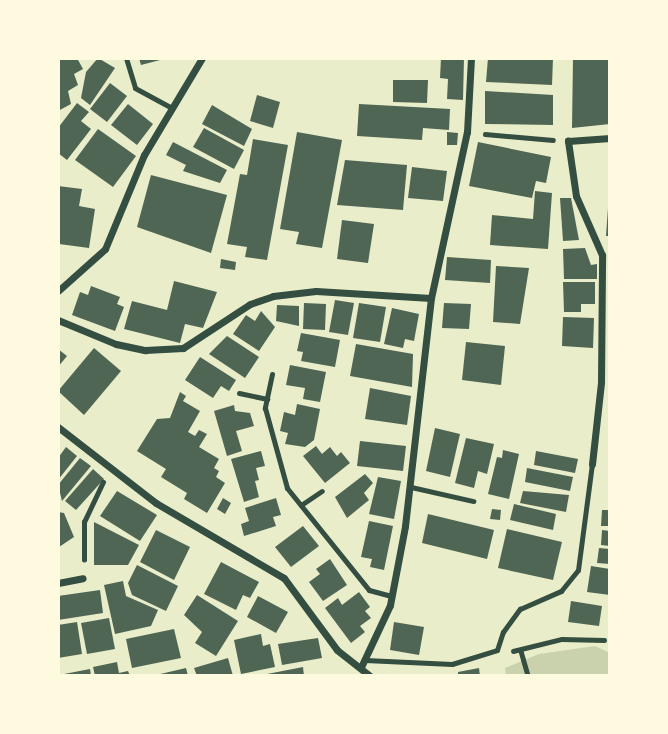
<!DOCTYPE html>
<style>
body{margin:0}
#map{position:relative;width:668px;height:734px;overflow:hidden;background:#e9edc9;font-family:Raleway,sans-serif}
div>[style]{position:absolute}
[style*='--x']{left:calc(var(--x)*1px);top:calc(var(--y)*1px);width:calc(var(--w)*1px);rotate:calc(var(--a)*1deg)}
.green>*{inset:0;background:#cad2ad}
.building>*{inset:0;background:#4f6655}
.path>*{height:4.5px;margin:-2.25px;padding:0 2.25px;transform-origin:2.25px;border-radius:2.25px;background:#344e41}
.service>*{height:5px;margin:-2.5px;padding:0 2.5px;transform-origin:2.5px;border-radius:2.5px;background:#344e41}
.minor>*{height:7px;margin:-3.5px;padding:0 3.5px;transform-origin:3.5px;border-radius:3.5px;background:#344e41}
span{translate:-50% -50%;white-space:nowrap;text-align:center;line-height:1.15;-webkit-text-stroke:6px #fefae0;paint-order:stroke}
.frame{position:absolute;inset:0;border:60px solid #fefae0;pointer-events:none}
</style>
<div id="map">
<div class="green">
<i style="clip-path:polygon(595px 646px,610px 653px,610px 676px,506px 676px,505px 668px,539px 654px)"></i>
</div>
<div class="building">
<i style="clip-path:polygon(58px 58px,77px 58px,83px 69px,74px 74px,78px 85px,68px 91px,71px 104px,58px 111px)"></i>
<i style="clip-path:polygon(98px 58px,115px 68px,90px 105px,81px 98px,86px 72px)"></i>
<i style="clip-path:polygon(139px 58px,164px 58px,164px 59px,141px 65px)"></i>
<i style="clip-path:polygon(441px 58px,464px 58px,463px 100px,447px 99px,448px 79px,440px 78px)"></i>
<i style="clip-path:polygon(488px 58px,553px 58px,552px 85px,486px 82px)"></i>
<i style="clip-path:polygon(573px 58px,610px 58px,610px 124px,572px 128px)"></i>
<i style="clip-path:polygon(393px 80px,428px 80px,427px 103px,393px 102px)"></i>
<i style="clip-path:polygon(110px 83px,127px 96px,107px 122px,90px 109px)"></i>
<i style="clip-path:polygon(485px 91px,553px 95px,553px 125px,485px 124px)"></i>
<i style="clip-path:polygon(257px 95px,280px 102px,273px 128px,250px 121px)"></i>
<i style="clip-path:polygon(77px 103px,89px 112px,81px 121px,91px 129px,67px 160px,58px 153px,58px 128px)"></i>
<i style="clip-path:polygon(128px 104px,153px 124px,137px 145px,111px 125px)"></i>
<i style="clip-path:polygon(359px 104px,450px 109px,449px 130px,423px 128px,422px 140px,357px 136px)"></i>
<i style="clip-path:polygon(212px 105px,252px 129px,244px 146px,202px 124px)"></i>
<i style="clip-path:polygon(204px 128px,244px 150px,234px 169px,193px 147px)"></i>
<i style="clip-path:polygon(98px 129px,136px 156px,113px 187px,75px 160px)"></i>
<i style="clip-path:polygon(297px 132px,342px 140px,322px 248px,296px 244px,299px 232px,280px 229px)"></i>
<i style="clip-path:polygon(447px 132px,458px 133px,457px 145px,447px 145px)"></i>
<i style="clip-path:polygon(253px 139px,288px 145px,267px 260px,245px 257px,247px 247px,227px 244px,240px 174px,247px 175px)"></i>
<i style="clip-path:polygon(173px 142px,227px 170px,220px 183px,183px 171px,186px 165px,166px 155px)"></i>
<i style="clip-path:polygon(478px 142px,551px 157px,546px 183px,536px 181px,532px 198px,469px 186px)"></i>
<i style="clip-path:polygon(345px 160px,407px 165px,403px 210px,337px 205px)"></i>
<i style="clip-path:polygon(412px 167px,447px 171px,443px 201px,408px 198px)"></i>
<i style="clip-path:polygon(151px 175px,227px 195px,211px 253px,137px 227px)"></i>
<i style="clip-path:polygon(58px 186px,82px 189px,79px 206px,95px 209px,89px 248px,59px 244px)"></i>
<i style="clip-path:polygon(535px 191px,552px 193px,548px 249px,490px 245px,492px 215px,533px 219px)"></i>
<i style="clip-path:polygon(560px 198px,571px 198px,579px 240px,563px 241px)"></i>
<i style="clip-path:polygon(608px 208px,610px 208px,610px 236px,606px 236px)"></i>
<i style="clip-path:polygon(342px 220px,374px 224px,368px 263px,337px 259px)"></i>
<i style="clip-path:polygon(585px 248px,591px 265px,597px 264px,597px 279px,564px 279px,563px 249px)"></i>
<i style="clip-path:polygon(447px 257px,491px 260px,490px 283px,445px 280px)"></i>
<i style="clip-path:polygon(221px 259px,236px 262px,235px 270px,220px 268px)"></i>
<i style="clip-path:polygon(496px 266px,529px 268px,520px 324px,493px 322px)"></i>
<i style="clip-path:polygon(174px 281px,217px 292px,203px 328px,185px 324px,180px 343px,124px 329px,132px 301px,167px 310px)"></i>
<i style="clip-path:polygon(563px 282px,595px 282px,595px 304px,581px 304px,581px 312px,564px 312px)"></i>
<i style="clip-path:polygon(91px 286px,120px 297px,117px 304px,124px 307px,115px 331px,72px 315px,80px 292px,88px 295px)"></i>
<i style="clip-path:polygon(335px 300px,354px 303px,348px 335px,329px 332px)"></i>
<i style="clip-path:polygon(304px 303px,326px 304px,325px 330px,303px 329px)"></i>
<i style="clip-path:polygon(359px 303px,386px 307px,380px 342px,353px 338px)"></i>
<i style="clip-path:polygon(444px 303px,471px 304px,469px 329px,442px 328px)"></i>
<i style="clip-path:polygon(277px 305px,299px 306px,299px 326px,276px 321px)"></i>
<i style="clip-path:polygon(392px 308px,419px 314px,414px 341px,405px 339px,403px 348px,384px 344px)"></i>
<i style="clip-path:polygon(261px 311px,275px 327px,259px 351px,233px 334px,246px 315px,255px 321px)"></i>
<i style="clip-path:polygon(563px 317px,594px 318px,593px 348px,562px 346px)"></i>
<i style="clip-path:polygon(301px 333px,340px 340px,335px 367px,301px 361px,303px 352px,297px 351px)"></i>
<i style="clip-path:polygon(227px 336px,259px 357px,245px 378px,209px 354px)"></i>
<i style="clip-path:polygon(466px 342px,505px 346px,501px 385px,462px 380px)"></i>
<i style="clip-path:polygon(356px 344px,413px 354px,412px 387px,350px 376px)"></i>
<i style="clip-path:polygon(94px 348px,121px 371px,84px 415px,58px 391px)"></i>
<i style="clip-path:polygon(58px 349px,67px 356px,58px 367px)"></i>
<i style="clip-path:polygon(200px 357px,236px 380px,229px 391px,221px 386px,213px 398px,185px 380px)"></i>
<i style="clip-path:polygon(290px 365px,326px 372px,320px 402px,303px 399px,305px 388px,286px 385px)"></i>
<i style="clip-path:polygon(370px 388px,411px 396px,407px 425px,365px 419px)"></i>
<i style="clip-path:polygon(180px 392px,186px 396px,183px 401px,200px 411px,188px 432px,195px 436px,199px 430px,207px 434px,199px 447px,219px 459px,214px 468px,219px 471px,216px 477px,225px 483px,207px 513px,184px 499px,187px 493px,161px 477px,166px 469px,137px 451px,157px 419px,170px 418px)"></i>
<i style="clip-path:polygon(297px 404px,320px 409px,314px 440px,305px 447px,285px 444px,288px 433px,280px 431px,284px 412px,295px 415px)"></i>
<i style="clip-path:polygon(234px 405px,235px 411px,250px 413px,254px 426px,236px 431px,242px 451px,227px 456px,214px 411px)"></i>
<i style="clip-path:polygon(435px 428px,460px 434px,450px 477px,426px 471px)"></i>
<i style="clip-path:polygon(466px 438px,494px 444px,487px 474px,478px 471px,474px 488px,455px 483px)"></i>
<i style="clip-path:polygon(360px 441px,406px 446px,403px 471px,357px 466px)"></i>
<i style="clip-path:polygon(316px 446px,322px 454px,330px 447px,337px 456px,341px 452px,350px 463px,325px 483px,303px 456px)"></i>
<i style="clip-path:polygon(66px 447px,77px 456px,58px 480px,58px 458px)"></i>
<i style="clip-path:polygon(503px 450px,519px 454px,509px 499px,488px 494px,497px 457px,502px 458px)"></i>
<i style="clip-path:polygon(261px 451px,265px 466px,256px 468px,259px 480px,255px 481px,259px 497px,244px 502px,231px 459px)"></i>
<i style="clip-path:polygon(536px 451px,578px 459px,575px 473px,534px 465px)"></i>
<i style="clip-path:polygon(80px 458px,91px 466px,62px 501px,58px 485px)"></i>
<i style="clip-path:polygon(527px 468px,573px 477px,570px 491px,525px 482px)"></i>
<i style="clip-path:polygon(93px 469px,104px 479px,76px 510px,65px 501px)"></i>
<i style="clip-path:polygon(365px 474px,373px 483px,364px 493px,369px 500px,347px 518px,335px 497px)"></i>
<i style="clip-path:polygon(378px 477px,401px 481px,394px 519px,369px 514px)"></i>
<i style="clip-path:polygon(117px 491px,157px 515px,140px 541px,100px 516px)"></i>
<i style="clip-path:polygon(523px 491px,569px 495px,566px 512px,520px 503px)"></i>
<i style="clip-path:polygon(223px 498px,231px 503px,225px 514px,217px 509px)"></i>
<i style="clip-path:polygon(276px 498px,281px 515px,273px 517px,276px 526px,244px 536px,241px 524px,249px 521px,245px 508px)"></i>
<i style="clip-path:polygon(514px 504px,556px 514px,553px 530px,510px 520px)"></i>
<i style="clip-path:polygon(492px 509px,501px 510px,500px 520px,490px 519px)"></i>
<i style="clip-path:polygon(602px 510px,610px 510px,610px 526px,601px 526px)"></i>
<i style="clip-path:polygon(58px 512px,64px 513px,74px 537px,59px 547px)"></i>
<i style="clip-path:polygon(428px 514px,494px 530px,487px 559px,422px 543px)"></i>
<i style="clip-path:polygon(369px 521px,393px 526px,384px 570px,370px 567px,372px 559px,361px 557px)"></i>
<i style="clip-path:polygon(94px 522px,139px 545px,128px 565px,94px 565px)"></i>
<i style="clip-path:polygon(303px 526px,319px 546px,291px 567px,275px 547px)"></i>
<i style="clip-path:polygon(507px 529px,562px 542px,553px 580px,498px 568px)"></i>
<i style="clip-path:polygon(156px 530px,190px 547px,174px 580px,140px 562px)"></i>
<i style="clip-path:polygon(602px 530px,610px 531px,610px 546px,601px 545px)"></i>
<i style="clip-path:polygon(599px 548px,610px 549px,610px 564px,597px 563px)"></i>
<i style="clip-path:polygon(330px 559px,347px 585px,323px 601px,309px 582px,320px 574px,316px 569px)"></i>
<i style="clip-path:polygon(221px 562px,259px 582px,250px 598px,243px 595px,236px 610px,204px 594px)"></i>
<i style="clip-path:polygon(137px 565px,178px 586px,166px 611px,132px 595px,128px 583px)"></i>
<i style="clip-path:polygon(591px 566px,610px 569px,610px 595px,587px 592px)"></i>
<i style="clip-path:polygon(123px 581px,126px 596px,158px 610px,151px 626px,115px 634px,104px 585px)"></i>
<i style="clip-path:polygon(100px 590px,103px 613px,58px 620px,58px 596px)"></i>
<i style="clip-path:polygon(359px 592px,370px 607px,365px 611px,371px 618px,360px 626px,365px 632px,351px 643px,325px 608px,338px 598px,342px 605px)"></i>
<i style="clip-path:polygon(197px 595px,238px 621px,216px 656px,195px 643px,202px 632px,184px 615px)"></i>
<i style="clip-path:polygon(258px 596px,288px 612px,276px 633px,247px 617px)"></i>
<i style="clip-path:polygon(571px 601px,602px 606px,599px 626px,568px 622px)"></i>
<i style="clip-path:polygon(109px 618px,115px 649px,87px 654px,81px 623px)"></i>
<i style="clip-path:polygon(77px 622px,82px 654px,58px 658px,58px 625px)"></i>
<i style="clip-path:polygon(394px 622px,424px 627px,419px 655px,390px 650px)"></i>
<i style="clip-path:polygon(174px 629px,181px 658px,132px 668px,126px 639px)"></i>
<i style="clip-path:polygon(261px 634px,263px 646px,270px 644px,275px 667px,241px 674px,234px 640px)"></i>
<i style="clip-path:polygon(318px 638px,322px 658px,282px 665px,278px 644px)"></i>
<i style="clip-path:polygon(228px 658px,233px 676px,197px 676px,194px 668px)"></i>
<i style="clip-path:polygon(117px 662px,119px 673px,128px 671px,130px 676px,95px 676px,93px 667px)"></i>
<i style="clip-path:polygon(303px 667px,304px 676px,262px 676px,262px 675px)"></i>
<i style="clip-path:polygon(186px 668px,188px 676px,156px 676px,156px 675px)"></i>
<i style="clip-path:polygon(479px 668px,480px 676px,458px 676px,458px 672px)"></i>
<i style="clip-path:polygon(90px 669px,91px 676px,59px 676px,59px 675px)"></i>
</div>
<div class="path">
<i style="--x:485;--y:134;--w:68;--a:5"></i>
<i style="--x:84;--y:560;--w:38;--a:-90"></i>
<i style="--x:84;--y:522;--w:44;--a:-64.6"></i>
<i style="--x:513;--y:651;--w:50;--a:-13.8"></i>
<i style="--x:562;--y:639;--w:42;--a:1.4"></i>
<i style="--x:521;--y:651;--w:26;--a:74"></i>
</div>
<div class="service">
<i style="--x:126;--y:58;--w:31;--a:73"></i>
<i style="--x:135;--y:88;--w:42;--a:28.4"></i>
<i style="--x:272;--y:374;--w:35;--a:102"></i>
<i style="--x:265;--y:408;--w:83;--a:74.6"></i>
<i style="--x:287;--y:488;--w:131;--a:51.2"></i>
<i style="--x:369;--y:590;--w:24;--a:15"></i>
<i style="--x:239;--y:393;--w:29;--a:12"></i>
<i style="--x:411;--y:487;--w:64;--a:12.7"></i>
<i style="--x:301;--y:505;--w:25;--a:-34"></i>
<i style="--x:365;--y:660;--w:87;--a:2.6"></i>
<i style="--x:452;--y:664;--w:47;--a:-17.3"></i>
<i style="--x:497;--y:650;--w:19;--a:-72"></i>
<i style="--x:503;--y:632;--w:29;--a:-54"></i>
<i style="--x:520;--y:609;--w:45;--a:-23.7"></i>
<i style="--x:561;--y:591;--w:27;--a:-51"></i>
<i style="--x:578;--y:570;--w:107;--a:-82.5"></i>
</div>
<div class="minor">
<i style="--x:58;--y:291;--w:63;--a:-41.8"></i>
<i style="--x:105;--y:249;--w:102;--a:-67.5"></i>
<i style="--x:144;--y:155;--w:113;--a:-59.1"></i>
<i style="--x:58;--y:320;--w:63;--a:22.5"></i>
<i style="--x:116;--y:344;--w:30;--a:12"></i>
<i style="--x:145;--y:350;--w:38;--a:-3"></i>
<i style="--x:183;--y:348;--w:80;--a:-33.3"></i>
<i style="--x:250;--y:304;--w:24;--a:-19"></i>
<i style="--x:273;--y:296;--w:43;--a:-6.6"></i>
<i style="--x:316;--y:291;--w:115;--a:3.5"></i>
<i style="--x:58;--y:427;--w:124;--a:37.8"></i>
<i style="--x:156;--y:503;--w:148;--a:30.4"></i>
<i style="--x:284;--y:578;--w:89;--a:53.6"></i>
<i style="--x:337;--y:650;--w:42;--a:38.2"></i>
<i style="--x:592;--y:464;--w:82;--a:-83.7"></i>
<i style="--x:601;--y:382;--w:127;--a:-89.5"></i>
<i style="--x:602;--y:255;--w:64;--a:-113.8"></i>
<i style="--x:576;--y:196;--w:56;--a:-98.3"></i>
<i style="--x:568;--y:141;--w:42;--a:-4.1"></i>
<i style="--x:58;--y:583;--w:25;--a:-11"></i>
<i style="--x:361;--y:667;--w:68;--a:-64.9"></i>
<i style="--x:390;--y:605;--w:80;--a:-79.2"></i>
<i style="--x:405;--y:526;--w:229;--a:-83.5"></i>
<i style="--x:431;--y:298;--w:170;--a:-77.8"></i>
<i style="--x:467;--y:132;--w:74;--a:-86.9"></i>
</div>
<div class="frame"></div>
</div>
